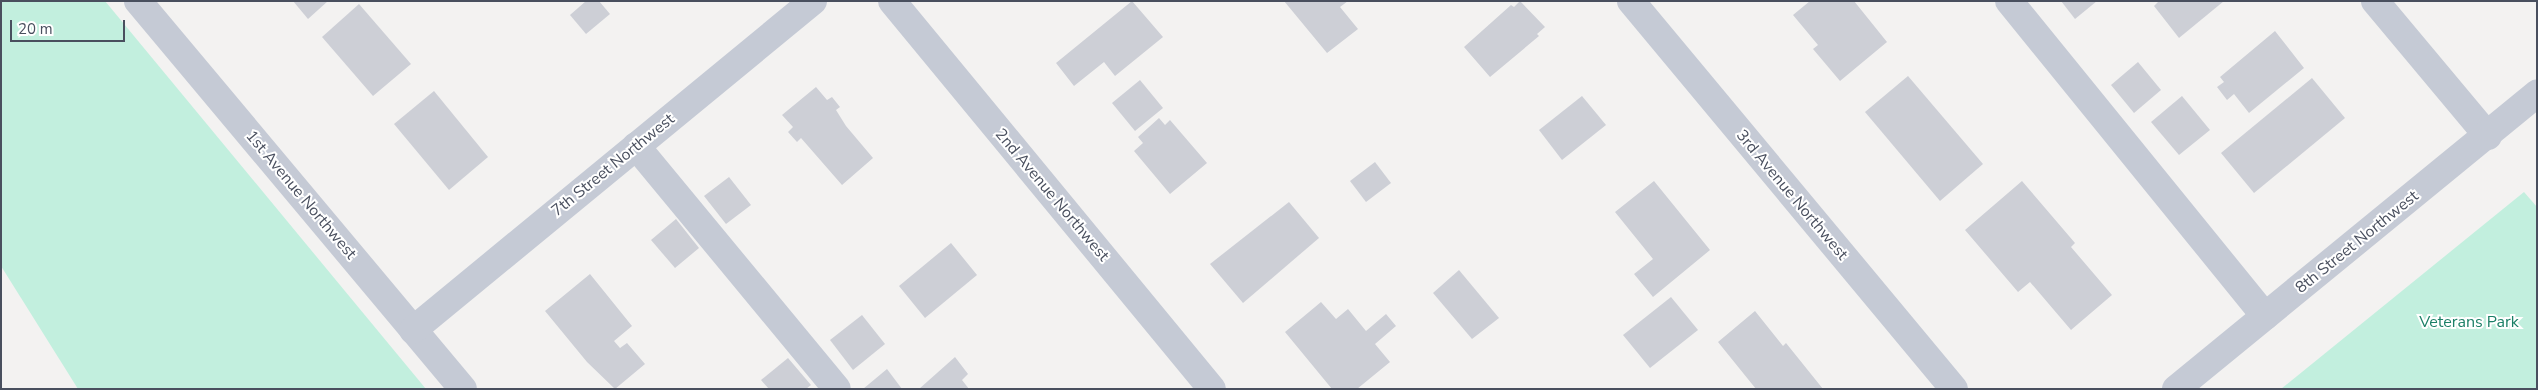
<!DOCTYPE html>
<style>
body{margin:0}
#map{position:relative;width:2538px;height:390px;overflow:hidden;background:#f3f2f1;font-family:"Nunito Sans",sans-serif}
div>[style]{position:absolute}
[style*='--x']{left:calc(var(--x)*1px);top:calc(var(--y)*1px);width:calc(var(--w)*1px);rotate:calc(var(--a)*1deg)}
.green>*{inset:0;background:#c2efde}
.building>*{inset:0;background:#cdcfd6}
.minor>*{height:28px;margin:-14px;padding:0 14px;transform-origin:14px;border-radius:14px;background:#c5cad5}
span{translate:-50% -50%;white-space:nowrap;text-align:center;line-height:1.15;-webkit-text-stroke:4px #fff;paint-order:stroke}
.street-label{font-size:16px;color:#494f5e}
.park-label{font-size:16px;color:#1b7f66}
.frame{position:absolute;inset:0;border:2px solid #494f5e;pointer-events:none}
.scale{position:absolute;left:10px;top:20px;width:115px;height:22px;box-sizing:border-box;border:2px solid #494f5e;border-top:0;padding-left:6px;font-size:15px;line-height:18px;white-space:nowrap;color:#494f5e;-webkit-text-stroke:4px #fff;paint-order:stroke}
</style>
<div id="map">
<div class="green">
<i style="clip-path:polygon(1px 1px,105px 1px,426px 389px,78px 389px,1px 266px)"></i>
<i style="clip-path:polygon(2524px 192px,2537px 207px,2537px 389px,2281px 389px)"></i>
</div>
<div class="building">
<i style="clip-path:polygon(293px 1px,328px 1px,308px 19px)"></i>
<i style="clip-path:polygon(586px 1px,599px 1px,610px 14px,586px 34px,570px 15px)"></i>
<i style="clip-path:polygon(1132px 1px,1163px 37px,1115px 76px,1104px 62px,1074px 86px,1056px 63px)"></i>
<i style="clip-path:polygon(1284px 1px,1348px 1px,1340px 7px,1358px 29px,1327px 53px)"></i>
<i style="clip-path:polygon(1520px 1px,1545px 27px,1537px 34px,1539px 36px,1490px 77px,1464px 47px,1511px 5px,1514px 7px)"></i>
<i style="clip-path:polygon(1810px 1px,1854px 1px,1887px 42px,1840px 81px,1813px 49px,1818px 45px,1793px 15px)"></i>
<i style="clip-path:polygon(2061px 1px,2097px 1px,2075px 19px)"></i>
<i style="clip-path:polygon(2159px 1px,2224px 1px,2179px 38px,2154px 6px)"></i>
<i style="clip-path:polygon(359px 4px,411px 64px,373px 96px,322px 37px)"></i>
<i style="clip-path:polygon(2275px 31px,2304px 68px,2249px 113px,2234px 94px,2227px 100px,2217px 87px,2224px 82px,2220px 77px)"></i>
<i style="clip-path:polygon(2138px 62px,2161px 90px,2134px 113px,2111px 85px)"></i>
<i style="clip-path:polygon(1908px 76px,1983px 164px,1940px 201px,1865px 112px)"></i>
<i style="clip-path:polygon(2312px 78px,2345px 118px,2254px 193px,2221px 153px)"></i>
<i style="clip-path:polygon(1140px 80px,1163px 108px,1135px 131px,1112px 103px)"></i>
<i style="clip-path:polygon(816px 87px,827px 100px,832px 97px,840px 107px,836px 110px,846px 126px,873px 158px,842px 185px,801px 138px,797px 142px,788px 132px,793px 127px,782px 115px)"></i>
<i style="clip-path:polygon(434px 91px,488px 157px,449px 190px,394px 124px)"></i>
<i style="clip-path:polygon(1582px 96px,1606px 125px,1562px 160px,1539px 130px)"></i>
<i style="clip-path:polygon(2182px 96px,2210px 130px,2179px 155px,2151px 122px)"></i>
<i style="clip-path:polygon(1159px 118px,1165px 125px,1170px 120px,1207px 163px,1170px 194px,1134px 151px,1143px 143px,1138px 137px)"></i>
<i style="clip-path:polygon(1375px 162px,1391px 183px,1366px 202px,1350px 181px)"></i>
<i style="clip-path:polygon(729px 177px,751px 205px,726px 224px,704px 196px)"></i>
<i style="clip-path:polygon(1654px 181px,1710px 250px,1653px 297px,1634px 274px,1653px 259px,1615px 212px)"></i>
<i style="clip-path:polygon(2022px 181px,2075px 243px,2071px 247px,2112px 295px,2071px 330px,2030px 282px,2018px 292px,1965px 230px)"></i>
<i style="clip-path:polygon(1289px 202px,1319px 238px,1243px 303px,1210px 264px)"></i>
<i style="clip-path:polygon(676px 219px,699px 248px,675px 268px,651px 240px)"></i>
<i style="clip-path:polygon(951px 243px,977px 275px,925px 318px,899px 286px)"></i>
<i style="clip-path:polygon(1459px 270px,1499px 318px,1472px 339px,1433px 293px)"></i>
<i style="clip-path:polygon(590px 274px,632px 326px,614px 341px,620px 348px,627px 343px,645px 364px,615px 389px,587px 362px,545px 311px)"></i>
<i style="clip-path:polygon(1671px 297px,1698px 330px,1650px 368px,1623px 335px)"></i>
<i style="clip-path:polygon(1321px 302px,1336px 319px,1348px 309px,1366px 331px,1386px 314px,1396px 326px,1375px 344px,1390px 362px,1357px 389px,1332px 389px,1285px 332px)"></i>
<i style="clip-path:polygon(1755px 311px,1783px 346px,1786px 343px,1823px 389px,1756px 389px,1718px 342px)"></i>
<i style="clip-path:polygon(862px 315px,885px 344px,853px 370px,830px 340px)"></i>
<i style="clip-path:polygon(955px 357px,968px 374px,962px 380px,969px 389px,919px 389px)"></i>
<i style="clip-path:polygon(788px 358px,811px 385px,806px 389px,769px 389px,761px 380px)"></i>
<i style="clip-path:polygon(887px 369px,902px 389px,863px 389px)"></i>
</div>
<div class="minor">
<i style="--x:138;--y:1;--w:506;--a:50.05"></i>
<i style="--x:892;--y:1;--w:503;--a:50.49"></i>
<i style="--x:1631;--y:1;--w:505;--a:50.22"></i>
<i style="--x:2009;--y:1;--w:406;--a:50.9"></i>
<i style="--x:2375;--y:1;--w:176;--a:50.1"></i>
<i style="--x:636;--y:146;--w:315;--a:50.4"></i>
<i style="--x:413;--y:330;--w:518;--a:-39.44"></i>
<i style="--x:2176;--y:389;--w:467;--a:-39.3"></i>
</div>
<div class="street-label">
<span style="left:613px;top:165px;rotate:-39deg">7th Street Northwest</span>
<span style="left:301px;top:195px;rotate:50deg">1st Avenue Northwest</span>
<span style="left:1052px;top:195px;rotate:50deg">2nd Avenue Northwest</span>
<span style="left:1792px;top:195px;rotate:50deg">3rd Avenue Northwest</span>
<span style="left:2357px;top:242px;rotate:-39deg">8th Street Northwest</span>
</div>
<div class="park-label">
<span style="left:2469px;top:322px">Veterans Park</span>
</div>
<div class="frame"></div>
<div class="scale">20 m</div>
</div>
